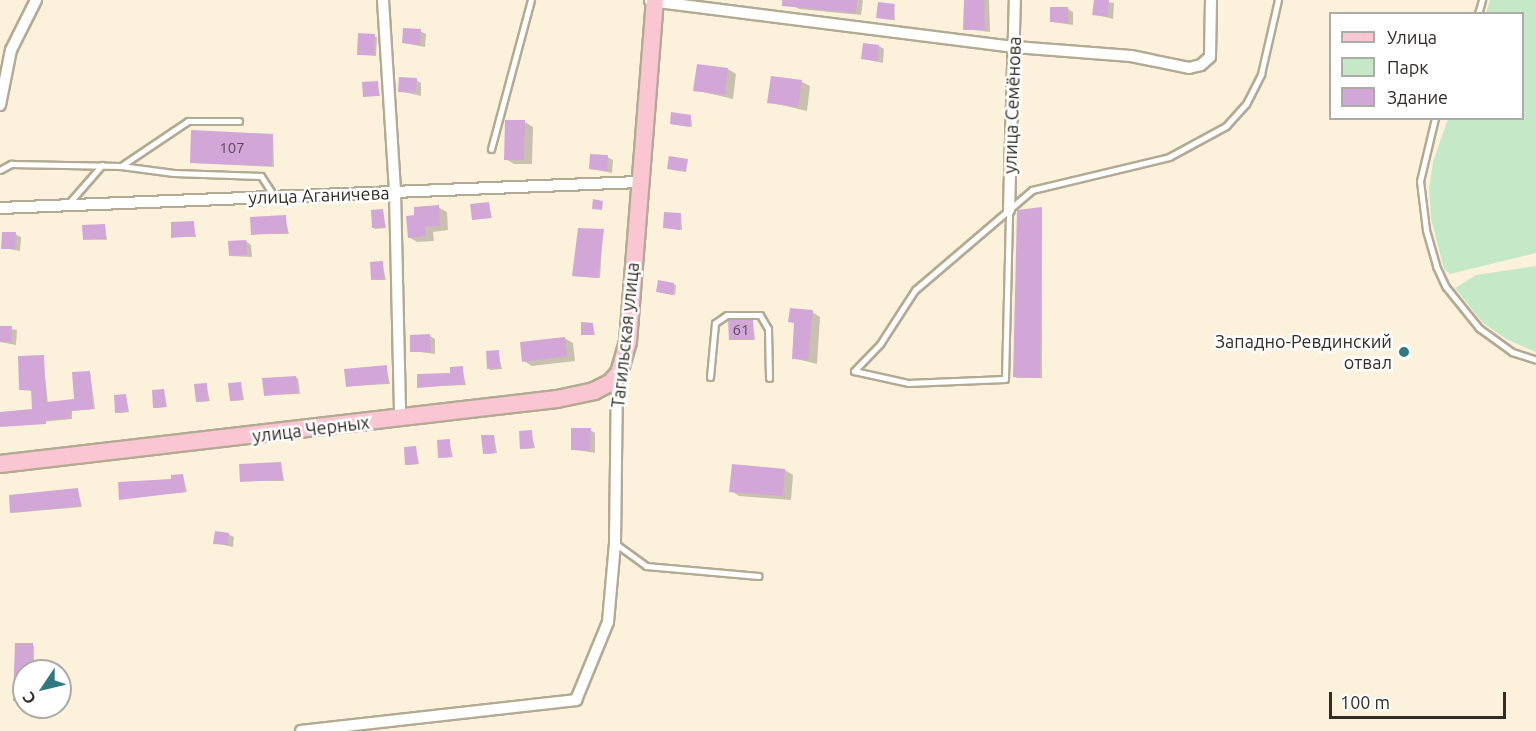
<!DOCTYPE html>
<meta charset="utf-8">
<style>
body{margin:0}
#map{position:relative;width:1536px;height:731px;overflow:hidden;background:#fcf2db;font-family:Ubuntu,sans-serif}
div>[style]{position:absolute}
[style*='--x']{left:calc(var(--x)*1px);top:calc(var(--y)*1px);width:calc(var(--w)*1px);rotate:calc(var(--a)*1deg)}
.green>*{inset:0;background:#c5e9c7}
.shadow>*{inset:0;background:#0003}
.building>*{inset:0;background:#d3a6d8}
.roads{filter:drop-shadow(2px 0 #b3aa94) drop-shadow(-2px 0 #b3aa94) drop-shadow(0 2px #b3aa94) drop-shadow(0 -2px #b3aa94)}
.lane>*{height:5px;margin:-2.5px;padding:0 2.5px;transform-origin:2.5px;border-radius:2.5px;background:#fff}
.street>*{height:10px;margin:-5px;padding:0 5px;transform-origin:5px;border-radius:5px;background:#fff}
.primary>*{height:16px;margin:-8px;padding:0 8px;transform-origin:8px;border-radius:8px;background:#fac6d1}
.dots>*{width:16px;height:16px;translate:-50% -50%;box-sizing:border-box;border:3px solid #fff;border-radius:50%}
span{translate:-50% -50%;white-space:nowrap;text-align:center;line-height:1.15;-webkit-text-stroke:5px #fff;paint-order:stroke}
.number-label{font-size:15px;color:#5a4b52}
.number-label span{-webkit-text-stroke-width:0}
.street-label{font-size:18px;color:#312d25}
.poi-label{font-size:18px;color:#312d25}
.right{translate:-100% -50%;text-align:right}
.legend{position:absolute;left:1329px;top:12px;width:195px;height:108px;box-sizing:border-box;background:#fff;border:2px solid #adaba8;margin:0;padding:8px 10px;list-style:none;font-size:18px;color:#312d25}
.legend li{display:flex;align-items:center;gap:12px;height:30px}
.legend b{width:30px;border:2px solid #adaba8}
.north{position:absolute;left:12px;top:659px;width:60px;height:60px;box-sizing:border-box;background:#fff;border:2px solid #adaba8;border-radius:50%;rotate:235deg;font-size:16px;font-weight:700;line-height:24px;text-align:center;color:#312d25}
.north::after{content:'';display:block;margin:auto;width:21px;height:27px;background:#317980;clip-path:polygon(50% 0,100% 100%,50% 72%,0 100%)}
.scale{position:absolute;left:1329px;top:692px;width:177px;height:27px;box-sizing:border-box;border:3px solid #312d25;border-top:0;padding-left:8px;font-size:18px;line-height:21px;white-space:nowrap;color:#312d25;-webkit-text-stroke:4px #fff;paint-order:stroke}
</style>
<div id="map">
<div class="green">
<i style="clip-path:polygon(1490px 0,1536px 0,1536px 253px,1450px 274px,1444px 269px,1431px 219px,1429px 188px,1433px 162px,1448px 119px,1522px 118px,1522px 14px,1486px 13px)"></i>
<i style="clip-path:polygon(1536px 266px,1536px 352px,1506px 339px,1482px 322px,1455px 288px,1476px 275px)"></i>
</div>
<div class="shadow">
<i style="clip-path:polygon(795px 0,862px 0,863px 1px,861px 15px,799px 9px,794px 6px)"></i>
<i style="clip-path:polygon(965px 0,989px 0,990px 32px,964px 29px)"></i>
<i style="clip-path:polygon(1095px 0,1114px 3px,1113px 19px,1094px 14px)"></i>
<i style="clip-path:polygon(894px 6px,895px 20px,880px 18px)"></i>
<i style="clip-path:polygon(1068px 9px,1073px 12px,1073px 25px,1052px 22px)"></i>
<i style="clip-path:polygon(420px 31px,426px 34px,425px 47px,404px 43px)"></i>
<i style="clip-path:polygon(359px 35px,377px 37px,376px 56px,360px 55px)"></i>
<i style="clip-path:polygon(879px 46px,884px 49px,883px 63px,863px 59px)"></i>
<i style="clip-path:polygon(728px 69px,736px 74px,733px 99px,695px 90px)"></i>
<i style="clip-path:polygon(416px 80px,421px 83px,421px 96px,400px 91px)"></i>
<i style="clip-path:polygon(377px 82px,380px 96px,364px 96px)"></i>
<i style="clip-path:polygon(802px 82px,810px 86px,807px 111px,769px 102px)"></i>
<i style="clip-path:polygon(691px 116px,692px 127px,671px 124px)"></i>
<i style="clip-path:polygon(525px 122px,533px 127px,532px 164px,514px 164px,506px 159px)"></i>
<i style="clip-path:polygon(193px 132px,273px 135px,274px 167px,194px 163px)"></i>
<i style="clip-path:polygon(607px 157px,613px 160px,612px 173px,591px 169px)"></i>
<i style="clip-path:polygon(489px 204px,492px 218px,473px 219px)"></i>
<i style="clip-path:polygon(438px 207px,447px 212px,448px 230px,433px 232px,434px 241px,417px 242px,409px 237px,416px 216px)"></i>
<i style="clip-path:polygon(1042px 209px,1042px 378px,1017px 378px,1015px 377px)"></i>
<i style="clip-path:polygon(383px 211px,386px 228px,375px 229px,373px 227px)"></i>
<i style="clip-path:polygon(681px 215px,682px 230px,667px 228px)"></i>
<i style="clip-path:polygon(285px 217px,289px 234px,252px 234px)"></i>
<i style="clip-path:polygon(193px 222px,196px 237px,173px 237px)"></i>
<i style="clip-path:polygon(105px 225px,107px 240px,84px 239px)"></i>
<i style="clip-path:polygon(603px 231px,600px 278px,573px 276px)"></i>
<i style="clip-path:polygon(15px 234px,21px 237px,20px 251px,3px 248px)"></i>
<i style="clip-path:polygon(246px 241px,251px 245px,252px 257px,231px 256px)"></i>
<i style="clip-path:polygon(382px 263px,386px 280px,375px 280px,373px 279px)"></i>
<i style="clip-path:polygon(659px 282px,676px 285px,675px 295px,658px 292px)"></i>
<i style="clip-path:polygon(812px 312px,820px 317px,817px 364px,793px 358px,796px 325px,790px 321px)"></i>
<i style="clip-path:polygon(753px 321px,755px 340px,730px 339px)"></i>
<i style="clip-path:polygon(593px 324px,595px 335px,582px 334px)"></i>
<i style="clip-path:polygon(0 327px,17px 330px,16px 345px,0 342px)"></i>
<i style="clip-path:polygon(430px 336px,435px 339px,435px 354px,412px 351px)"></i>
<i style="clip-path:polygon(564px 338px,573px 343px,575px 361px,532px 366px,524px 361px)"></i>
<i style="clip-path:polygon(498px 352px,502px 369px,491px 370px,489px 369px)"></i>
<i style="clip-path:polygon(43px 357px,48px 403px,76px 401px,90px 372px,95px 409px,72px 411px,72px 419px,1px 426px,0 413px,34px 411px,33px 391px,20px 390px)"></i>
<i style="clip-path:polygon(386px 367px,390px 384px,347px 386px)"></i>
<i style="clip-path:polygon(462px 368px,466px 385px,419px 387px,452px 374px)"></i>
<i style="clip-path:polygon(298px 378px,300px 394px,265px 395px,264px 380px)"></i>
<i style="clip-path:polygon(241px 383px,244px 400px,233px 401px,231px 400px)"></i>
<i style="clip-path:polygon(206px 385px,210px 401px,199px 402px,197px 401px)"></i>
<i style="clip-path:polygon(164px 390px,167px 407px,156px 408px,154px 407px)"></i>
<i style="clip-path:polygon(126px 395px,129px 412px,119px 413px,116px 412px)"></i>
<i style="clip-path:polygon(590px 430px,595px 433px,595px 453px,572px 449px)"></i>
<i style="clip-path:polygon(531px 431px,535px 448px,524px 449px,522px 448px)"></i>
<i style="clip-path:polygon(494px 436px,497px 453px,486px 454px,484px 453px)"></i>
<i style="clip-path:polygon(449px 441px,453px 457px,442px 458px,440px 457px)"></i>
<i style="clip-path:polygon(416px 448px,419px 464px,409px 465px,406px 464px)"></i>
<i style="clip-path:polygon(281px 463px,284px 481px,242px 481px)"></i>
<i style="clip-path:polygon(733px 466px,785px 470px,793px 475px,791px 500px,739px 496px,731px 491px)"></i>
<i style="clip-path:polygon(183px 475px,187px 492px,120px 499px)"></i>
<i style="clip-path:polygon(78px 490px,82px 507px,12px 513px)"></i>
<i style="clip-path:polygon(228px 534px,234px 537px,233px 547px,215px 543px)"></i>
<i style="clip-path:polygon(17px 644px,34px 646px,34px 671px,24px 671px,24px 702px,15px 700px)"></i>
</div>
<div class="building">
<i style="clip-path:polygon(782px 0,857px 0,856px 13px,782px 6px)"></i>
<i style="clip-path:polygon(964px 0,984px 0,985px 30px,963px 30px)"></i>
<i style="clip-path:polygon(1094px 0,1109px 0,1108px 17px,1092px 15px)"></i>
<i style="clip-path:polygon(878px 2px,895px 4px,893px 20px,876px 18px)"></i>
<i style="clip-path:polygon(1050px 7px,1068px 7px,1068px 23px,1050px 22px)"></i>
<i style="clip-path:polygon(403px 28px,421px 29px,420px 45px,402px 43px)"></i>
<i style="clip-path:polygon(358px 33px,375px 34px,374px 55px,357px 55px)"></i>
<i style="clip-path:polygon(863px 43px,879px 45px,878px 61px,861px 59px)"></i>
<i style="clip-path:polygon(697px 64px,728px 68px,725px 95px,693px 91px)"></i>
<i style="clip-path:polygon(771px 76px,802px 80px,798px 107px,767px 103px)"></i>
<i style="clip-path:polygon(399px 77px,417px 78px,416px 93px,398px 92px)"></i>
<i style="clip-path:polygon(378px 81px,379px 96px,363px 97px,362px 82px)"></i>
<i style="clip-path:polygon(671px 112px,691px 115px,690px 127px,670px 124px)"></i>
<i style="clip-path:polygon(505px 120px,525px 120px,524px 160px,504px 160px)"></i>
<i style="clip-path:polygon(191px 130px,273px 134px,272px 166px,190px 163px)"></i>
<i style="clip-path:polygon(590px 154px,608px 155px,607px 171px,589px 169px)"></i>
<i style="clip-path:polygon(669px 156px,688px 159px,686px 172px,667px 169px)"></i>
<i style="clip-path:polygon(593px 199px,603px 201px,602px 210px,592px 209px)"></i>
<i style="clip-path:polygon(489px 202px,491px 218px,472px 220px,470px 204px)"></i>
<i style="clip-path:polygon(439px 205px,440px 226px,425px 227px,426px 236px,408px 238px,406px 216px,414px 215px,414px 207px)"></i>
<i style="clip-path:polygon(1042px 207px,1040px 378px,1013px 377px,1017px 210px)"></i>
<i style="clip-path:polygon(383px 209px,385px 227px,372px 228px,371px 210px)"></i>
<i style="clip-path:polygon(664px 212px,681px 213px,680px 230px,663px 228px)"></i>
<i style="clip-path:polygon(286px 215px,287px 233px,251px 235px,250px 217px)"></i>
<i style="clip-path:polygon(194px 221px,195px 236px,171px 238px,171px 222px)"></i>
<i style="clip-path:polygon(105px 224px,106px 239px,83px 240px,82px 225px)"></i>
<i style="clip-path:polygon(578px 228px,604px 229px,598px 278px,572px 276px)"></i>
<i style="clip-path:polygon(2px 232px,16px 232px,15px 249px,1px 249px)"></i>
<i style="clip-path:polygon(246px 240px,247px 255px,229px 256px,228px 241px)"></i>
<i style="clip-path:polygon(383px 261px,384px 279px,371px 280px,370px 262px)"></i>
<i style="clip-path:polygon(658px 280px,674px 283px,673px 295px,656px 292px)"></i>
<i style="clip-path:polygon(790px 308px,813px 310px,808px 360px,792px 359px,794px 323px,788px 322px)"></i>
<i style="clip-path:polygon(728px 320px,753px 320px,753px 340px,729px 340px)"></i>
<i style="clip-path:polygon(581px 322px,593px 323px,593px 335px,581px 335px)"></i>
<i style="clip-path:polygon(0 326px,12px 326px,11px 342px,0 342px)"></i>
<i style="clip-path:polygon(430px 334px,431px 352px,410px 352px,410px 335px)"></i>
<i style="clip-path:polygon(565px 337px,567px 356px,522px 362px,520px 342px)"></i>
<i style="clip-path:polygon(499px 350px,500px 368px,487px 369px,486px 351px)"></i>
<i style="clip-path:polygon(44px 355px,46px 402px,74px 399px,72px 372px,90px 371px,93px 409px,70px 411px,70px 418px,46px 420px,46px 424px,0 427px,0 412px,32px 409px,31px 390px,19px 390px,18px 356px)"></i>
<i style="clip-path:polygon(387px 365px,388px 383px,346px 387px,344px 369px)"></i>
<i style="clip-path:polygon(463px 366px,464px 384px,417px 388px,417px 374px,450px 373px,450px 367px)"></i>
<i style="clip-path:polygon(296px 376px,298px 393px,264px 396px,262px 378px)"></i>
<i style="clip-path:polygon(241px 382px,242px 400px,230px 401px,228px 383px)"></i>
<i style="clip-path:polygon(207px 383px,208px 401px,196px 402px,194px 384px)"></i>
<i style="clip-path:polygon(164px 389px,166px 407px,153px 408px,152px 390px)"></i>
<i style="clip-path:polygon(126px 394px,128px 412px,115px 413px,114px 395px)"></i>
<i style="clip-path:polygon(571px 428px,591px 428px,590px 451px,571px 450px)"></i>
<i style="clip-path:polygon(532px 430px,533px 448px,520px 449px,519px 431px)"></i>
<i style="clip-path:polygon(481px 435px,494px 435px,495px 453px,483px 454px)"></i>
<i style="clip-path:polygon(450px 439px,451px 457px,438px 458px,437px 440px)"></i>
<i style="clip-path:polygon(416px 446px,418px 464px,405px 465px,404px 447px)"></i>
<i style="clip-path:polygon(281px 462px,283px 480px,240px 482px,239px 464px)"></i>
<i style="clip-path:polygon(732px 464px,785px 469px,783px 496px,729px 492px)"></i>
<i style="clip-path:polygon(183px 474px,185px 492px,119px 500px,118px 482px,171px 479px,171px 475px)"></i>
<i style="clip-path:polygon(78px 488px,80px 506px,10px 513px,9px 495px)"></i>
<i style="clip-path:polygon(215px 531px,229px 533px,228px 545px,213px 544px)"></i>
<i style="clip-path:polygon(15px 643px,33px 643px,32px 671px,24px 671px,24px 702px,13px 701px)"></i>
</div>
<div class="roads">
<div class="lane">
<i style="--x:1478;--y:14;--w:15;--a:-74"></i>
<i style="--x:1435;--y:118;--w:65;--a:103.4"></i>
<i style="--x:1420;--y:181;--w:49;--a:83"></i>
<i style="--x:1426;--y:230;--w:37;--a:74"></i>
<i style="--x:1436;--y:266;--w:23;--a:65"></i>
<i style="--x:1446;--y:287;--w:53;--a:51.2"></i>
<i style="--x:1479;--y:328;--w:41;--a:36"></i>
<i style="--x:1512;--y:352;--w:25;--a:18"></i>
<i style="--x:491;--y:149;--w:154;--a:-75"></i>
<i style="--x:121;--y:166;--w:53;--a:7.5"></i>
<i style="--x:174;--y:173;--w:87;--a:2"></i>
<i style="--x:261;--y:176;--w:24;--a:57"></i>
<i style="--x:0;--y:170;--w:13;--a:-29"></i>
<i style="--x:11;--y:164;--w:110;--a:1"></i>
<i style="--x:121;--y:166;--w:81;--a:-33.9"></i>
<i style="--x:188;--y:121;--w:51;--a:0"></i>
<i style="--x:68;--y:204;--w:52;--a:-48.9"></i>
<i style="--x:854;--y:371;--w:37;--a:-46"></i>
<i style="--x:880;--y:344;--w:64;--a:-57.1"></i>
<i style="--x:915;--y:290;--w:154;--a:-40.5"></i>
<i style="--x:1032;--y:190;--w:141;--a:-13.5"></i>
<i style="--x:1169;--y:157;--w:65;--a:-28.5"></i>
<i style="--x:1226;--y:126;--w:30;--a:-48"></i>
<i style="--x:1246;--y:104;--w:34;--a:-63"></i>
<i style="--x:1261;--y:74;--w:76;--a:-77.1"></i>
<i style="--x:854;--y:371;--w:55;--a:12.5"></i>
<i style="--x:908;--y:383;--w:97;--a:-2.4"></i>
<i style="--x:1005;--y:379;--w:169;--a:-88.6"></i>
<i style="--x:710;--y:377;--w:54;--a:-84.7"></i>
<i style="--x:715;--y:323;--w:14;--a:-34"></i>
<i style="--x:727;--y:315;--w:33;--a:0"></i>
<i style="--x:760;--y:315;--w:16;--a:60"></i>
<i style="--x:768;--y:329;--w:49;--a:88.8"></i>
<i style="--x:616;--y:544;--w:37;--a:36"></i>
<i style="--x:646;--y:566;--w:113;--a:5.1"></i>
</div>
<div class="street">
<i style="--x:383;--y:0;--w:191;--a:86.4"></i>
<i style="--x:395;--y:191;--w:228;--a:88.7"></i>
<i style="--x:650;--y:1;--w:368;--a:7.2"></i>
<i style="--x:1015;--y:47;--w:116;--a:4.4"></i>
<i style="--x:1131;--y:56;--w:59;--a:11.7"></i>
<i style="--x:1189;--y:68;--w:12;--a:-14"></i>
<i style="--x:1201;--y:65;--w:12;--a:-42"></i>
<i style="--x:1210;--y:57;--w:57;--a:-89"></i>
<i style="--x:0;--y:105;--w:56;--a:-78.7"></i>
<i style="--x:11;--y:50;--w:56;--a:-63.4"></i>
<i style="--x:0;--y:208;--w:639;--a:-2.33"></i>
<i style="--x:1009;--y:210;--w:210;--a:-88.4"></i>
<i style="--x:301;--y:731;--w:277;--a:-6.4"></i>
<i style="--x:576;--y:700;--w:84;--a:-67.7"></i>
<i style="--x:608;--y:622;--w:79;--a:-84.9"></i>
<i style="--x:615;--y:543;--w:165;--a:-89.3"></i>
</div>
<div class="primary">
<i style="--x:0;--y:464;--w:561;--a:-6.66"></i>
<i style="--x:557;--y:399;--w:38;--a:-12"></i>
<i style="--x:594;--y:391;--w:18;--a:-27"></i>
<i style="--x:610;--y:383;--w:13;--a:-48"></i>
<i style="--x:619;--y:373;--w:32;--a:-74"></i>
<i style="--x:628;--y:342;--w:343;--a:-85.5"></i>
</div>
</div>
<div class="dots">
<i style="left:1404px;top:352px;background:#317980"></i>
</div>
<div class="number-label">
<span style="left:232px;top:148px">107</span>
<span style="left:741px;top:330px">61</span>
</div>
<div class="street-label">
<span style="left:1012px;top:105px;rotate:-88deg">улица Семёнова</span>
<span style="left:319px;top:195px;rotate:-2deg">улица Аганичева</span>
<span style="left:625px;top:335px;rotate:-84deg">Тагильская улица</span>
<span style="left:311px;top:429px;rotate:-7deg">улица Черных</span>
</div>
<div class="poi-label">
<span class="right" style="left:1392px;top:352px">Западно-Ревдинский<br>отвал</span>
</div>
<ul class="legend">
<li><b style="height:8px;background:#fac6d1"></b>Улица</li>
<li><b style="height:16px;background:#c5e9c7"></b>Парк</li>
<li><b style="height:16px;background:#d3a6d8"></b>Здание</li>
</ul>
<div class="north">С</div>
<div class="scale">100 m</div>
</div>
